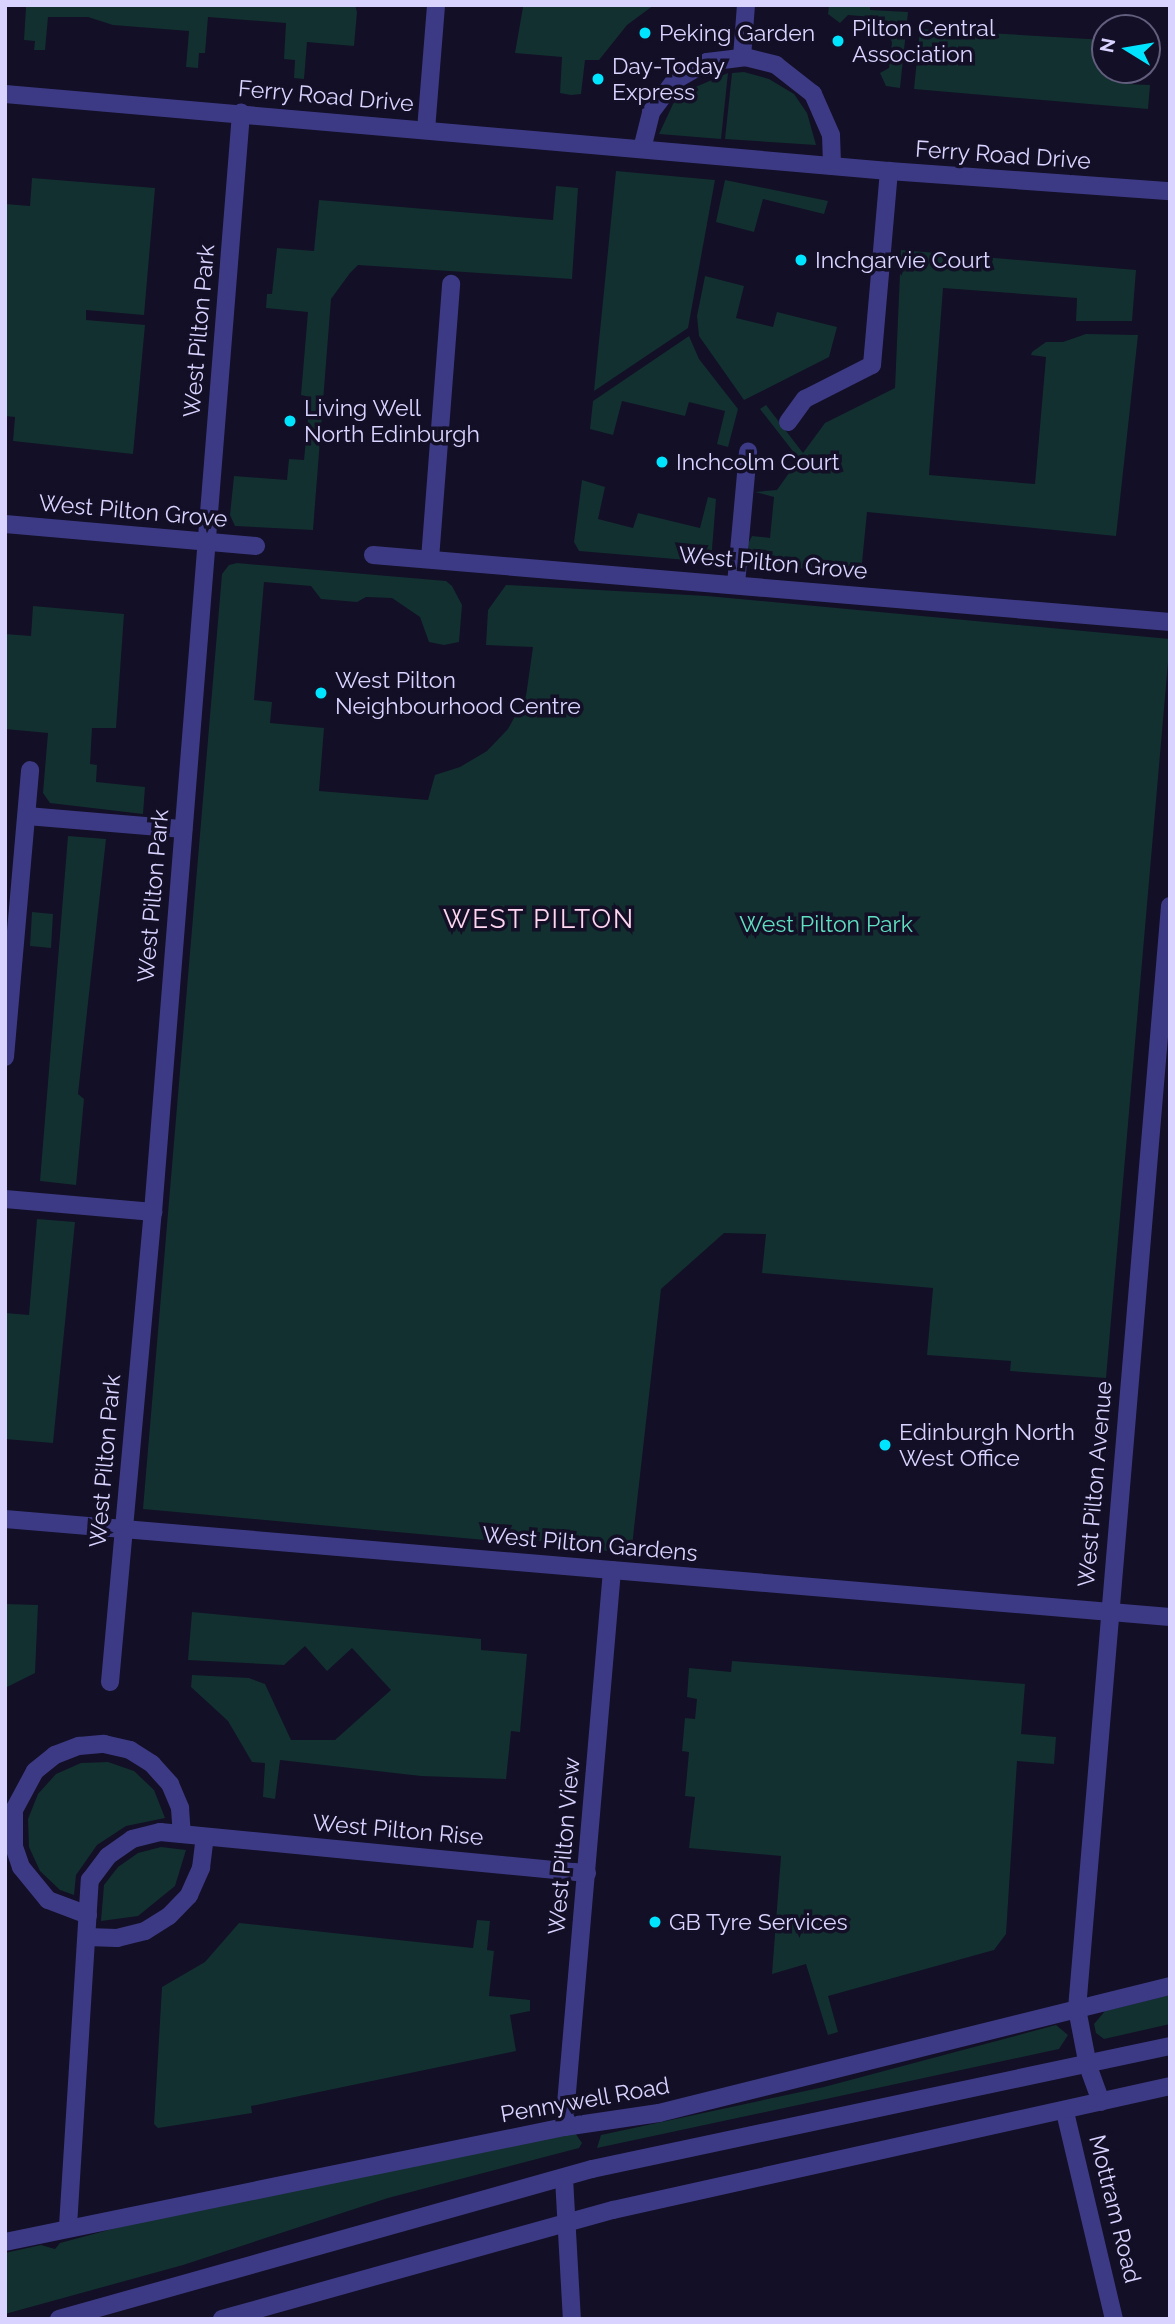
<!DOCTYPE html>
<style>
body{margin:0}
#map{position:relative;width:1175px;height:2324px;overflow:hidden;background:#130f26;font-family:Raleway,sans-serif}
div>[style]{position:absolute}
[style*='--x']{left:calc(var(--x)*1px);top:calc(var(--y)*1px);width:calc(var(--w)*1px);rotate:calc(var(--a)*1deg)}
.green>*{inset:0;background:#12302f}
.minor>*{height:18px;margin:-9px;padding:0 9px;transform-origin:9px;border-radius:9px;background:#3d3a85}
.tertiary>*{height:18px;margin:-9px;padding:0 9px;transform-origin:9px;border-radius:9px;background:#3d3a85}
.dots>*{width:19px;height:19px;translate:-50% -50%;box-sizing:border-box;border:4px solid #130f26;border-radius:50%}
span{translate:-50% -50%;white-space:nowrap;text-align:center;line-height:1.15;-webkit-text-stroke:7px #130f26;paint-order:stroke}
.poi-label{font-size:23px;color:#d9d4ff}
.left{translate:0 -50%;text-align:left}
.street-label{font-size:23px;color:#d9d4ff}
.park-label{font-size:23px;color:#5fe0c0}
.quarter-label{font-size:26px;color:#ffd6f0;letter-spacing:2px}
.frame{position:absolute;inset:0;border:7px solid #d9d4ff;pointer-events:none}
.north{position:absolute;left:1091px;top:14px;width:70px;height:70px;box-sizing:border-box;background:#130f26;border:2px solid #625e7d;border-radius:50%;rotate:281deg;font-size:19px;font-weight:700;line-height:28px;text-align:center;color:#d9d4ff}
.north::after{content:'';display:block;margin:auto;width:24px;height:32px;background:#00e5ff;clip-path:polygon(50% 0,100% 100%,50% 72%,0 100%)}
</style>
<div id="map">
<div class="green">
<i style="clip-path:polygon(10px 5px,355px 5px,357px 12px,354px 46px,307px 42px,304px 79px,294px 78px,295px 60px,284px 59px,286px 23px,208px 17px,205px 53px,199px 53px,198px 68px,186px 67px,189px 31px,113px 25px,88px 17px,48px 17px,45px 50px,34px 50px,35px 41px,24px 40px,26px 7px)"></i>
<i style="clip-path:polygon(519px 5px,654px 5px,627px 25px,599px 60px,585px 60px,581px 94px,571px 95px,560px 93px,562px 57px,515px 53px,523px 7px)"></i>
<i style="clip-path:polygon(829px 5px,870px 5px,870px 10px,908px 12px,900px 88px,886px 86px,880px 73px,889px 68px,892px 42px,883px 28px,872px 17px,848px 15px,840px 23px,828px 14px)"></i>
<i style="clip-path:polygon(920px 29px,1105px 40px,1105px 70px,1126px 70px,1125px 84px,1150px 85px,1148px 109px,914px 89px)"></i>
<i style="clip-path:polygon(744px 72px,769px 79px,794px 94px,807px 113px,816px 145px,725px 139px,732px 73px)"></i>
<i style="clip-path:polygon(728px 73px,721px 139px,659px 134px,673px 104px,684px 92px)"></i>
<i style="clip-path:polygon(616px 171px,715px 180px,688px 328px,594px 391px)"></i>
<i style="clip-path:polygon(32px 178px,155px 188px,144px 315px,86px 310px,86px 320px,145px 325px,133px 454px,13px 441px,15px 417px,5px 416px,5px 204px,30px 206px)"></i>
<i style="clip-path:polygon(725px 180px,828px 201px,824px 214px,763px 199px,754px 232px,716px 222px)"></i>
<i style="clip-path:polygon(556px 186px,578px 188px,572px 279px,358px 265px,350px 273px,331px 299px,313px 530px,235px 526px,230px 515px,234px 476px,287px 480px,289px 459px,304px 460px,310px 397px,301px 395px,308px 312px,266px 308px,267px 294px,272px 294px,277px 248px,314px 251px,319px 200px,553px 220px)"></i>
<i style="clip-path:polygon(901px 250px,1136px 270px,1132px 321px,1076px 321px,1077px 298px,943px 288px,929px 475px,1035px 484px,1046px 357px,1031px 355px,1032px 352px,1046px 342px,1063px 342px,1086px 334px,1138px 335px,1116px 536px,867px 512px,861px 573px,760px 565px,750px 559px,748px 544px,752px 536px,770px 538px,774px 497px,755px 492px,777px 490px,799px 459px,760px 409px,766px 405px,803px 453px,825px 423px,895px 388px)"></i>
<i style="clip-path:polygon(705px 276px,744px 286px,736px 318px,773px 327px,777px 312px,837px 327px,829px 357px,744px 400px,699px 336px,697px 316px)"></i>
<i style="clip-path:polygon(689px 336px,699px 359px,738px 409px,728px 447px,717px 444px,725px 411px,689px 402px,685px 416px,622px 401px,613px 435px,590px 429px,593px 401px)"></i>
<i style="clip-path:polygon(582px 480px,605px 487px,598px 519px,633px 528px,638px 513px,700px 528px,708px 497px,716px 499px,711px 562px,579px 551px,574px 542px)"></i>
<i style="clip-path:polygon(237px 563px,446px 581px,452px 586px,462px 605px,459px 642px,444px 645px,429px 642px,420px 617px,392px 598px,366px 597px,357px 602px,321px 599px,311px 586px,264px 582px,254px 700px,272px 702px,270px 723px,324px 728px,319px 791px,428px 800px,435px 775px,460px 767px,487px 751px,508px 729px,526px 696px,533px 647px,486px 645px,488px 610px,506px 585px,707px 596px,1170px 639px,1106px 1378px,1010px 1371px,1011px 1361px,927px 1355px,933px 1288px,762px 1273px,766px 1234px,724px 1233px,661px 1289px,631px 1555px,546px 1541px,496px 1541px,143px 1509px,222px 574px,229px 565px)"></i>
<i style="clip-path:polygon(33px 606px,124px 614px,116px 728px,92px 728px,90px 764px,97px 765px,96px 782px,145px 787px,143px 814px,50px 803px,43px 793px,48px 733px,5px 729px,5px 634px,31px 636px)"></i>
<i style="clip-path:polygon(68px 836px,106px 839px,78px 1094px,84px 1099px,76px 1185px,40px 1181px)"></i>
<i style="clip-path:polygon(32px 912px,53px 914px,51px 948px,30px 946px)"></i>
<i style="clip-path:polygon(37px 1219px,75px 1222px,53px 1443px,5px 1439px,5px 1313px,29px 1315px)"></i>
<i style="clip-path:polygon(5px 1604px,38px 1605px,35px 1673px,5px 1688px)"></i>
<i style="clip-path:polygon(192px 1612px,481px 1639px,481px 1650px,527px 1654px,520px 1732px,511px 1731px,506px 1779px,421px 1776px,280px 1760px,275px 1799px,263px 1797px,265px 1763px,252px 1762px,228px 1721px,191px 1687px,192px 1675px,249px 1678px,265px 1684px,291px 1740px,335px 1740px,391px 1690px,352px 1648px,327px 1671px,305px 1646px,284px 1665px,188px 1660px)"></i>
<i style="clip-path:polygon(732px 1661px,1025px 1684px,1021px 1734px,1056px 1737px,1054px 1764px,1017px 1761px,1006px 1934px,994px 1950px,828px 1996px,838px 2032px,828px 2035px,806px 1964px,772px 1974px,781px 1856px,689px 1848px,695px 1797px,685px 1796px,689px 1752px,682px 1751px,685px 1718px,695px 1719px,697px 1699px,687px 1697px,689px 1668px,731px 1672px)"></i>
<i style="clip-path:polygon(108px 1762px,134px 1771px,154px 1790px,165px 1818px,126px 1826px,97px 1845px,76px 1875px,74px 1895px,60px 1890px,40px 1871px,29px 1847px,28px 1819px,38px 1794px,56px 1774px,81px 1763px)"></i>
<i style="clip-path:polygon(161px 1847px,186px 1850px,175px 1886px,138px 1916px,101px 1921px,104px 1885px,118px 1867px,138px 1853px)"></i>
<i style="clip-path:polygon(477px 1920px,490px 1921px,487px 1950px,494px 1951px,489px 1996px,530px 2000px,530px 2011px,510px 2015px,516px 2051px,251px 2106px,252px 2113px,158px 2128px,154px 2124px,162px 1987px,205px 1962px,239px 1923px,473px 1948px)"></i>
<i style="clip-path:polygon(1170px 1995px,1170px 2024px,1104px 2039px,1096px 2033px,1094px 2024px,1105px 2011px)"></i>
<i style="clip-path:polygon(1056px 2025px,1068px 2035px,1059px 2049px,597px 2148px,601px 2135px,824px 2087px)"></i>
<i style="clip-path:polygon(575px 2133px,582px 2143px,579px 2148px,388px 2198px,183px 2265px,5px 2314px,5px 2253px,41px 2245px,55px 2249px,60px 2243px,179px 2211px)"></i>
</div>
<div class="minor">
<i style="--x:742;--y:57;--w:52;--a:-85.6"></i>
<i style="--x:5;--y:94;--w:887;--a:4.98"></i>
<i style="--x:889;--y:171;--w:282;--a:4.1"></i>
<i style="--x:426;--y:130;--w:125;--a:-85.4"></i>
<i style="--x:642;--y:149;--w:38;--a:-76"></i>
<i style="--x:651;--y:112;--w:39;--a:-53"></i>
<i style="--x:674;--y:81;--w:38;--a:-30"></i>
<i style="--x:707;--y:62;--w:38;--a:-7"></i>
<i style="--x:745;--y:57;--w:32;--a:14"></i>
<i style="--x:776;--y:65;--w:47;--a:38.1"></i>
<i style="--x:813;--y:94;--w:45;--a:66.3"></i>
<i style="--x:831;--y:135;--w:31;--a:88"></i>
<i style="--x:788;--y:422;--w:29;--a:-54"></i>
<i style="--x:805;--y:399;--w:75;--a:-26.9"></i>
<i style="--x:872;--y:365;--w:195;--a:-85"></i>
<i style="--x:5;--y:524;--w:252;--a:5"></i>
<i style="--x:373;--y:555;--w:800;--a:4.81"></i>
<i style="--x:430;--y:559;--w:276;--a:-85.6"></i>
<i style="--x:736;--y:584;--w:133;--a:-84.8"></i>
<i style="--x:27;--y:816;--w:157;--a:4.8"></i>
<i style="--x:5;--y:1057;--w:288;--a:-85"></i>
<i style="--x:5;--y:1199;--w:149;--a:5"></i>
<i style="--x:5;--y:1519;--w:1169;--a:4.81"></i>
<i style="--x:110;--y:1682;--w:472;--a:-84.8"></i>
<i style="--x:153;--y:1212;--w:1103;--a:-85.42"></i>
<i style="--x:88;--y:1915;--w:43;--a:-159.4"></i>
<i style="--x:48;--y:1900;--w:43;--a:-129.3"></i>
<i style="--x:21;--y:1867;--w:21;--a:-109"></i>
<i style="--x:14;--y:1847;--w:37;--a:-90"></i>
<i style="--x:14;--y:1810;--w:44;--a:-61.7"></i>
<i style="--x:35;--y:1771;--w:26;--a:-39"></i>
<i style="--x:55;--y:1755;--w:26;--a:-21"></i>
<i style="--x:79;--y:1746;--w:25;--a:-5"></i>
<i style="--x:104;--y:1744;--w:27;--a:13"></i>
<i style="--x:130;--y:1750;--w:26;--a:32"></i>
<i style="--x:152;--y:1764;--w:27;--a:48"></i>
<i style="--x:170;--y:1784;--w:26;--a:67"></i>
<i style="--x:180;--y:1808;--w:26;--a:86"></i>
<i style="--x:87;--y:1937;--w:30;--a:2"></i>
<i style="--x:117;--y:1938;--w:29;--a:-14"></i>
<i style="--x:145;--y:1931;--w:28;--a:-32"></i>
<i style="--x:169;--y:1916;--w:29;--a:-46"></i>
<i style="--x:189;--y:1895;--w:30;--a:-66"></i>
<i style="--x:201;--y:1868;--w:31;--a:-83"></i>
<i style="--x:1088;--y:2066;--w:58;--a:-100.9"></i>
<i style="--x:1077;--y:2009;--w:1107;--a:-85.18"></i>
<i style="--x:1065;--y:2112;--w:213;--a:76.7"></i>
<i style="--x:564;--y:2127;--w:559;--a:-85.07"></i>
<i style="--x:564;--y:2178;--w:141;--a:86.8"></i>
<i style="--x:68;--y:2226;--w:347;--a:-86.4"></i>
<i style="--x:90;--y:1880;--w:30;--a:-53"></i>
<i style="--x:108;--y:1856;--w:29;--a:-35"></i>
<i style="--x:132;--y:1839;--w:29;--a:-14"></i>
<i style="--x:160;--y:1832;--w:429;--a:5.5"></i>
<i style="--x:5;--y:2242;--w:571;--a:-11.62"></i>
<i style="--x:564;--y:2127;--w:96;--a:-8.4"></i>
<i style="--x:659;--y:2113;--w:527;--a:-13.96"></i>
</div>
<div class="tertiary">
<i style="--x:1088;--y:2066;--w:38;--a:70"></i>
<i style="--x:59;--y:2319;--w:554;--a:-15.72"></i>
<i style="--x:592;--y:2169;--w:591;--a:-12.01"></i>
<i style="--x:222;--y:2319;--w:406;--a:-15.6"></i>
<i style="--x:613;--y:2210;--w:571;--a:-12.55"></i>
</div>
<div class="dots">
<i style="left:645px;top:33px;background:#00e5ff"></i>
<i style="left:838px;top:41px;background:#00e5ff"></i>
<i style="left:598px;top:79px;background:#00e5ff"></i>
<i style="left:801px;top:260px;background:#00e5ff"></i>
<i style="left:290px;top:421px;background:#00e5ff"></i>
<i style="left:662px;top:462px;background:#00e5ff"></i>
<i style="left:321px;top:693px;background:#00e5ff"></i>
<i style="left:885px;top:1445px;background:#00e5ff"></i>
<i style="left:655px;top:1922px;background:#00e5ff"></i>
</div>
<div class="poi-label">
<span class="left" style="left:852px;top:41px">Pilton Central<br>Association</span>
<span class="left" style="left:659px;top:33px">Peking Garden</span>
<span class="left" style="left:612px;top:79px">Day-Today<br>Express</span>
<span class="left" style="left:815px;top:260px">Inchgarvie Court</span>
<span class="left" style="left:304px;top:421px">Living Well<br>North Edinburgh</span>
<span class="left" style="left:676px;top:462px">Inchcolm Court</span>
<span class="left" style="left:335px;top:693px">West Pilton<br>Neighbourhood Centre</span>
<span class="left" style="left:899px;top:1445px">Edinburgh North<br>West Office</span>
<span class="left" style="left:669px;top:1922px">GB Tyre Services</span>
</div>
<div class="street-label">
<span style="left:326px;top:96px;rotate:5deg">Ferry Road Drive</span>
<span style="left:1003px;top:155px;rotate:4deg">Ferry Road Drive</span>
<span style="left:199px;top:331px;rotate:-85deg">West Pilton Park</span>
<span style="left:133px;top:511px;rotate:5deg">West Pilton Grove</span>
<span style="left:773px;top:563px;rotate:5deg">West Pilton Grove</span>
<span style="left:153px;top:896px;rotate:-85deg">West Pilton Park</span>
<span style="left:105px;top:1461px;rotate:-85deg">West Pilton Park</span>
<span style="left:1095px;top:1484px;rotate:-85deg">West Pilton Avenue</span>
<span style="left:590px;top:1544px;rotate:5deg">West Pilton Gardens</span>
<span style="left:398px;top:1830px;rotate:5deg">West Pilton Rise</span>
<span style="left:564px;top:1846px;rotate:-85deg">West Pilton View</span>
<span style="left:585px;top:2100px;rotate:-10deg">Pennywell Road</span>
<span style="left:1115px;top:2209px;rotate:76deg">Mottram Road</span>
</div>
<div class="park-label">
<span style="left:826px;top:924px">West Pilton Park</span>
</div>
<div class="quarter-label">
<span style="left:539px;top:920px">WEST PILTON</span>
</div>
<div class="frame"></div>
<div class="north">N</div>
</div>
